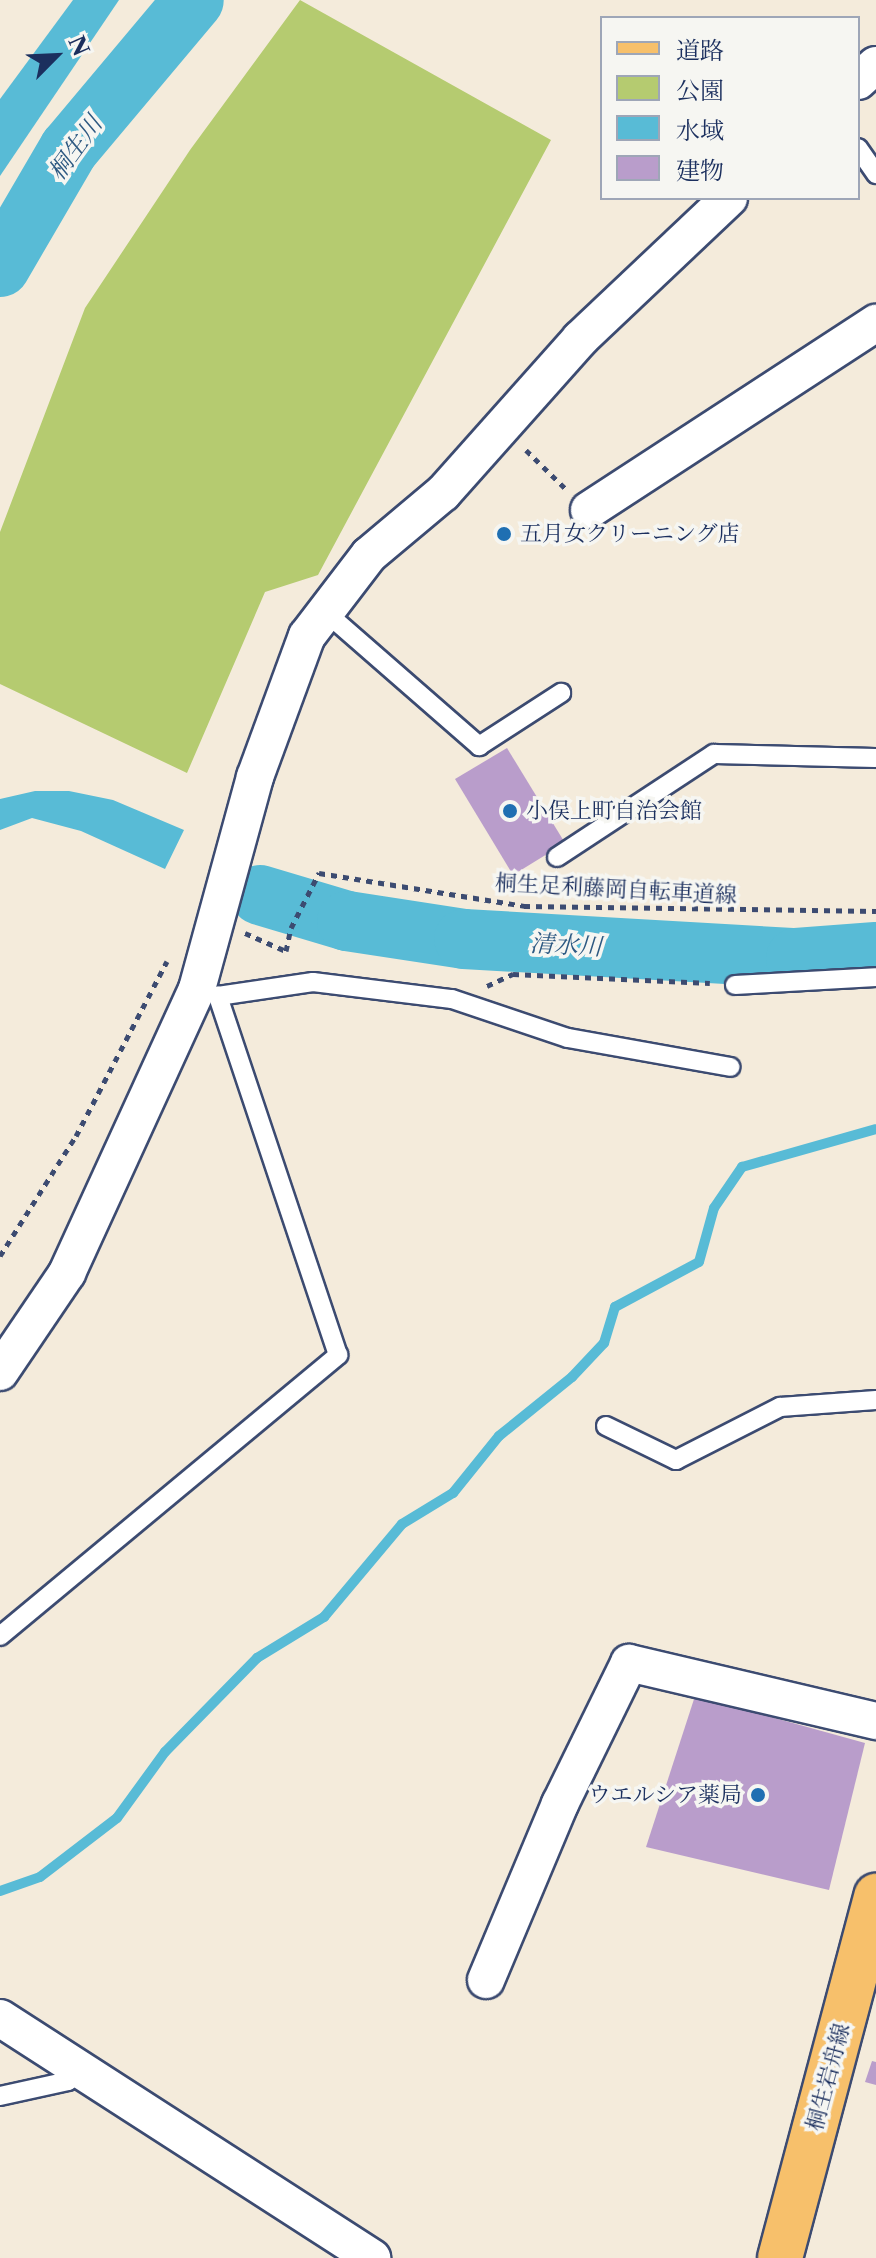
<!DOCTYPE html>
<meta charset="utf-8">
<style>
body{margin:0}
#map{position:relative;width:876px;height:2258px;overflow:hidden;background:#f4ebdb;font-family:"Libre Caslon Text","Noto Serif JP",serif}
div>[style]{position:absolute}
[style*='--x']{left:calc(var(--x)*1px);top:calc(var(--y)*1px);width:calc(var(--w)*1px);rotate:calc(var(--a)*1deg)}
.green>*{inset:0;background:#b5cb70}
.water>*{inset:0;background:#58bbd6}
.stream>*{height:10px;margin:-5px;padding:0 5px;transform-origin:5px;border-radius:5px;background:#58bbd6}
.river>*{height:60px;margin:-30px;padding:0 30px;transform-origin:30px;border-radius:30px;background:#58bbd6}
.building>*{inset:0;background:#b99dcb}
.path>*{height:5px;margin-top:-2.5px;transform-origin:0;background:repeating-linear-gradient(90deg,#3c4b71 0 6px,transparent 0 12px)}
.roads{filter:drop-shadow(2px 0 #3c4b71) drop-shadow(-2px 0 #3c4b71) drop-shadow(0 2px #3c4b71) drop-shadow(0 -2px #3c4b71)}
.service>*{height:18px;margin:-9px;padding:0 9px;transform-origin:9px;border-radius:9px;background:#fff}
.minor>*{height:36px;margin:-18px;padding:0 18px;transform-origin:18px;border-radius:18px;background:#fff}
.primary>*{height:44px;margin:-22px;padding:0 22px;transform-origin:22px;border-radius:22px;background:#f7c06b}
.dots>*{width:22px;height:22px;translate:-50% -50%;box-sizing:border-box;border:4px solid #f6f6f2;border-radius:50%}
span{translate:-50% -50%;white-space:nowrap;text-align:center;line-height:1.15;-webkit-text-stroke:7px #f6f6f2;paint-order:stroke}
.poi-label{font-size:22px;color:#1b2f5e}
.left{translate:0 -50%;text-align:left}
.right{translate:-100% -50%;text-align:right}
.street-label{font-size:22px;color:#1b2f5e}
.water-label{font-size:24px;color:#2d5982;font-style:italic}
.legend{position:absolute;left:600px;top:16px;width:260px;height:184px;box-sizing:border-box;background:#f6f6f2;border:2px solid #9ea6b7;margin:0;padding:10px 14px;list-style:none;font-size:24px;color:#1b2f5e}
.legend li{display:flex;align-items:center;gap:16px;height:40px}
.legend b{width:40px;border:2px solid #9ea6b7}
.north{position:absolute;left:16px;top:16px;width:80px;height:80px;-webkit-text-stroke:6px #f6f6f2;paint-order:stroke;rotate:66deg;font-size:22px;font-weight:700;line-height:32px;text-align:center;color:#1b2f5e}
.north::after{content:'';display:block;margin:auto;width:28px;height:36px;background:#1b2f5e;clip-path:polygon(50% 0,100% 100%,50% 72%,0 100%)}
</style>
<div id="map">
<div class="green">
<i style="clip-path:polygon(300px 0,551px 140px,318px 575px,265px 592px,187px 773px,0 684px,0 532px,85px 308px,190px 150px)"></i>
</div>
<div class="water">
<i style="clip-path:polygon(73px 0,119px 0,0 176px,0 99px)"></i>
<i style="clip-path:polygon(35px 791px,69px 791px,113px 800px,184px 830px,165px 869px,81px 831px,32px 818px,0 830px,0 799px)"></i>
</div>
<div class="stream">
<i style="--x:0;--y:1891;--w:42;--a:-19.3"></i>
<i style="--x:40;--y:1877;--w:97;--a:-37.5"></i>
<i style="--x:117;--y:1818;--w:82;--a:-54"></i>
<i style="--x:165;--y:1752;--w:132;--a:-45.6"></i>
<i style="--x:257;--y:1658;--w:79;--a:-31.5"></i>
<i style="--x:324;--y:1617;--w:121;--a:-50"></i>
<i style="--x:402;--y:1524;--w:60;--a:-31.3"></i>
<i style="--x:453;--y:1493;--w:73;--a:-51.1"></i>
<i style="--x:499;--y:1436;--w:94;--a:-38.9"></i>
<i style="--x:572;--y:1377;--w:47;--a:-46.7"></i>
<i style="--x:604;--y:1343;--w:38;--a:-73"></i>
<i style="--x:615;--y:1307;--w:95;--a:-28.2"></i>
<i style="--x:699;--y:1262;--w:56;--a:-74.5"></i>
<i style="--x:714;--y:1208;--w:50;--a:-55.7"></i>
<i style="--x:742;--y:1167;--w:139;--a:-15.8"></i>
</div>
<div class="river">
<i style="--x:0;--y:267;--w:137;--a:-59.7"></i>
<i style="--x:69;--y:149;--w:194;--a:-50"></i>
<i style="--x:260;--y:895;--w:91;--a:16.6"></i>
<i style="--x:347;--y:921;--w:118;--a:8.7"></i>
<i style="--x:464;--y:939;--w:333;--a:3.3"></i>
<i style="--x:796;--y:958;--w:80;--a:-4.3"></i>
</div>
<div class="building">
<i style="clip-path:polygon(507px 748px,565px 843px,513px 875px,455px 779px)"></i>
<i style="clip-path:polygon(695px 1696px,865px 1743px,829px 1890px,646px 1847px)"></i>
<i style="clip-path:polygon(872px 2061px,876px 2062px,876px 2085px,865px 2082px)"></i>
</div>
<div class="path">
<i style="--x:526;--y:450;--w:54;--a:44.3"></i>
<i style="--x:245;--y:933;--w:45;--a:23.7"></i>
<i style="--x:286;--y:951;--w:24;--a:-78"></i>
<i style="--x:291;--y:928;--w:62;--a:-63"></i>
<i style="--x:319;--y:873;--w:208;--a:9.1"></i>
<i style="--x:524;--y:906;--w:352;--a:0.8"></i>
<i style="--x:487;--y:986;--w:29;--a:-25"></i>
<i style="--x:513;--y:974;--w:197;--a:2.6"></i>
<i style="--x:0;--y:1256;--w:142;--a:-57.7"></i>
<i style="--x:76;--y:1136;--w:197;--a:-62.5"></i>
</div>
<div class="roads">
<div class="service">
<i style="--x:858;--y:148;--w:32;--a:55"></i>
<i style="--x:323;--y:615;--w:16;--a:27"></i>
<i style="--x:337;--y:622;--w:189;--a:41.1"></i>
<i style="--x:479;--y:746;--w:98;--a:-32.9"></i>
<i style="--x:557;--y:857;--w:188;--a:-33.3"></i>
<i style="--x:714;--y:754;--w:162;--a:1.4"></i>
<i style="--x:735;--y:985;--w:141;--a:-3.2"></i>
<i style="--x:606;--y:1426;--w:78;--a:25.9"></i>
<i style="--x:676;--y:1460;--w:117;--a:-27"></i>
<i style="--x:780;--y:1407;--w:96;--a:-4.2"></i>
<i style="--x:0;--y:1636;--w:440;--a:-39.7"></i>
<i style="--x:338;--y:1355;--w:379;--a:-108.5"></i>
<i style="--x:218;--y:996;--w:96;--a:-8.4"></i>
<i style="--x:313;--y:982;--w:140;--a:7"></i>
<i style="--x:452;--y:999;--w:122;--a:18.6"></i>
<i style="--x:568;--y:1038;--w:165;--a:10.1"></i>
<i style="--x:0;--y:2096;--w:70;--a:-12.4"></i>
<i style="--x:68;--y:2081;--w:18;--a:-52"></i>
</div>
<div class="minor">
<i style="--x:858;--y:81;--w:24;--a:-42"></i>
<i style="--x:589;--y:510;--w:343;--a:-33.1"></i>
<i style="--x:0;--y:1372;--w:120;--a:-55.9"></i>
<i style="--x:67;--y:1273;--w:312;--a:-65.4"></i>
<i style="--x:197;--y:989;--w:220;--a:-74.7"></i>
<i style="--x:255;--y:777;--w:150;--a:-69.8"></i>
<i style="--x:307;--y:636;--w:102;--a:-52.6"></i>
<i style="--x:369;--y:555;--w:97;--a:-40"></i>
<i style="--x:443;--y:493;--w:206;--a:-48.3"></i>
<i style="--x:580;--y:339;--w:205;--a:-43.4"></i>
<i style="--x:486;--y:1980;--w:191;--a:-67.2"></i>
<i style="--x:560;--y:1804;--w:157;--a:-63.9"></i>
<i style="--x:629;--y:1663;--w:254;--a:13.2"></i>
<i style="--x:0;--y:2018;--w:443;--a:32.8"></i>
</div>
<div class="primary">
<i style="--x:780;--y:2258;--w:375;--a:-75.1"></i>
</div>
</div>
<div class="dots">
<i style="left:504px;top:534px;background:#1f6fb2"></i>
<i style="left:510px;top:811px;background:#1f6fb2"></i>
<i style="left:758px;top:1795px;background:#1f6fb2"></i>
</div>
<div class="poi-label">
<span class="left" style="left:520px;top:534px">五月女クリーニング店</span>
<span class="left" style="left:526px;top:811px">小俣上町自治会館</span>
<span class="right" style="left:742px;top:1795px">ウエルシア薬局</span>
</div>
<div class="street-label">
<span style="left:616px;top:889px;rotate:3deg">桐生足利藤岡自転車道線</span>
<span style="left:828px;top:2077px;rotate:-75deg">桐生岩舟線</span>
</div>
<div class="water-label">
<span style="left:75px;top:148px;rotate:-54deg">桐生川</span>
<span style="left:566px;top:945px;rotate:3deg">清水川</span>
</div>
<ul class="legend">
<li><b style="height:10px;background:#f7c06b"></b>道路</li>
<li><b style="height:22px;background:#b5cb70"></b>公園</li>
<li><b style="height:22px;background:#58bbd6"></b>水域</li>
<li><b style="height:22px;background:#b99dcb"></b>建物</li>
</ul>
<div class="north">N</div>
</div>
